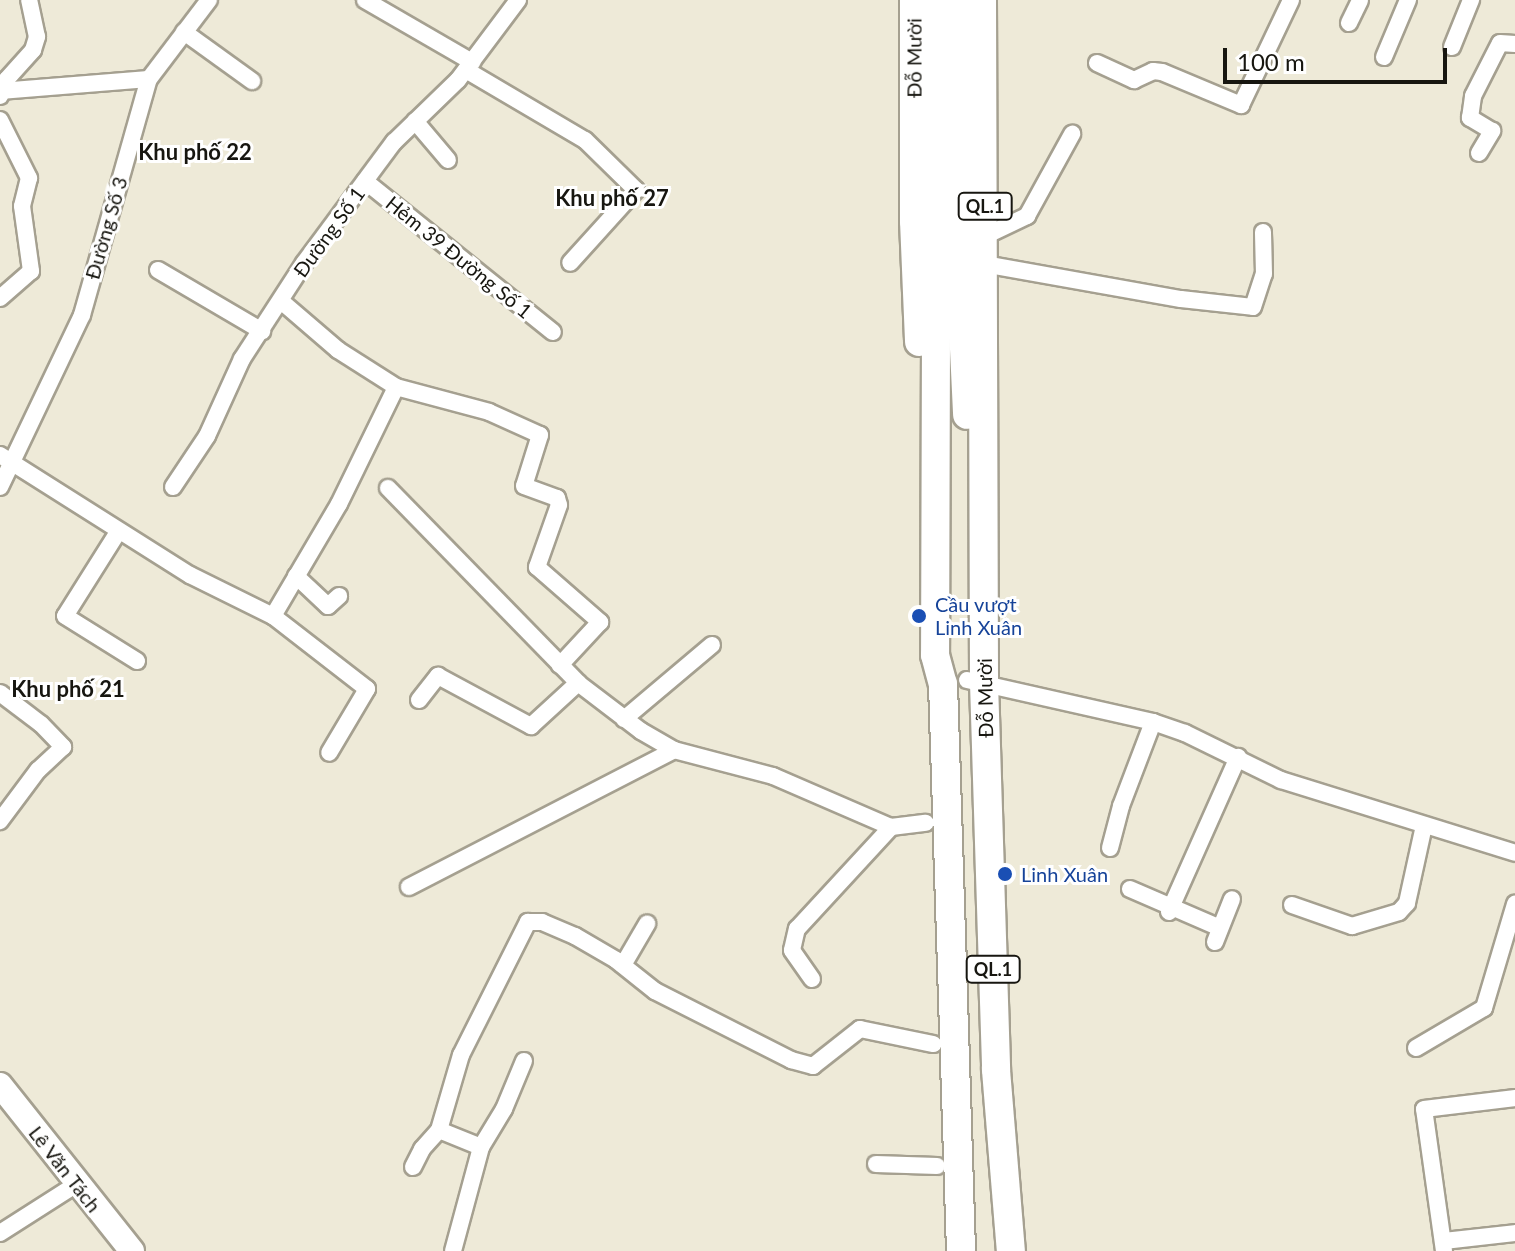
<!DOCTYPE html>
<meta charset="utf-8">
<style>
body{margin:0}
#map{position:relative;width:1515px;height:1251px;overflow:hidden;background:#eeead8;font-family:Lato,sans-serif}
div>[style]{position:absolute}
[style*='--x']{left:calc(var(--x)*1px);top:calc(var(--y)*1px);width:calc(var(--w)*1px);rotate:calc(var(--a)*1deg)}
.roads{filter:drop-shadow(2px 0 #a5a090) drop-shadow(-2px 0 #a5a090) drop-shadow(0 2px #a5a090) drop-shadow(0 -2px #a5a090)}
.minor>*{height:16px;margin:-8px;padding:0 8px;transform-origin:8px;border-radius:8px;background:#fff}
.secondary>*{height:24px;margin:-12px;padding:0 12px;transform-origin:12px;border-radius:12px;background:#fff}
.trunk>*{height:28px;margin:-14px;padding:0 14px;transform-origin:14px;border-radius:14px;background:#fff}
.dots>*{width:22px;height:22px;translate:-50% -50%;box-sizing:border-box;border:4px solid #fff;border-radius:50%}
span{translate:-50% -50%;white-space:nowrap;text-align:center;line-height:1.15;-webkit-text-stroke:6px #fff;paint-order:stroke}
.shield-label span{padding:2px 6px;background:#fff;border:2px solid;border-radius:6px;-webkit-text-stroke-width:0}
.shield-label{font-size:18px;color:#171610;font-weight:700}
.street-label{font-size:20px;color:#171610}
.transit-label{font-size:20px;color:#164399}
.left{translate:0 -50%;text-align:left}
.neighbourhood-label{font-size:22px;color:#171610;font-weight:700}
.scale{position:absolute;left:1223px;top:48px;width:224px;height:36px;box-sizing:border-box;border:4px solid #171610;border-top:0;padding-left:10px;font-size:24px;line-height:28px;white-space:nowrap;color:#171610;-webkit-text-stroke:6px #fff;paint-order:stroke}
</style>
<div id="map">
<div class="roads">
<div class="minor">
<i style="--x:365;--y:0;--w:124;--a:30.1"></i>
<i style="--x:1349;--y:23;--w:25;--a:-64"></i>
<i style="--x:184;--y:32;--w:84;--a:35.8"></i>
<i style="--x:1452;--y:47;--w:51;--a:-68"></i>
<i style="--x:1384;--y:57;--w:62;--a:-67.2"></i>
<i style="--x:1097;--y:63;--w:41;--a:24.7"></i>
<i style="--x:1134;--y:80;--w:21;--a:-25"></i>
<i style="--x:1153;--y:71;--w:9;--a:6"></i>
<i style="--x:1162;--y:72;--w:86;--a:22.7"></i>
<i style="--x:1241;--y:105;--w:116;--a:-64.5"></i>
<i style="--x:466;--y:70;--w:138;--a:30.5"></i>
<i style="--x:585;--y:140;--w:71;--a:44.4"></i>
<i style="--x:636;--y:190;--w:98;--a:132.1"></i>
<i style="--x:0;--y:91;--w:149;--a:-4.6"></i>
<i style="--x:0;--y:96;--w:18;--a:-68"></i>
<i style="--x:7;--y:79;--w:39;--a:-48"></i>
<i style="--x:33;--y:50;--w:14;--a:-73"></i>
<i style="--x:37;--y:37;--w:38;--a:-102"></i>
<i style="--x:0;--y:120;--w:65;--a:63.4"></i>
<i style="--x:29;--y:178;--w:29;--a:104"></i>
<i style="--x:22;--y:206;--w:66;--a:82.1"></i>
<i style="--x:31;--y:271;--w:41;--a:138.9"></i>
<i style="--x:415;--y:121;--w:51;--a:49.8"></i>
<i style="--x:1479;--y:153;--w:26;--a:-59"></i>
<i style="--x:1492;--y:131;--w:26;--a:-149"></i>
<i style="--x:1470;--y:118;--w:22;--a:-82"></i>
<i style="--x:1473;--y:96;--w:59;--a:-63"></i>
<i style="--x:1500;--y:43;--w:15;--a:4"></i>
<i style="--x:365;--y:181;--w:241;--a:38.8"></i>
<i style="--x:985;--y:236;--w:47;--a:-25.5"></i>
<i style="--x:1027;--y:216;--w:94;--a:-61.2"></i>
<i style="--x:984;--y:264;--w:200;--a:10.1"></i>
<i style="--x:1181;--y:299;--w:72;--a:6.3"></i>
<i style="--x:1253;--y:307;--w:35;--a:-72"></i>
<i style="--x:1264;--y:274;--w:42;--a:-91.4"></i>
<i style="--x:158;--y:270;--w:121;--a:30.4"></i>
<i style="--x:281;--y:301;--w:75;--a:40.7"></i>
<i style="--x:338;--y:350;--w:69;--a:32.5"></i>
<i style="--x:396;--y:387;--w:96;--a:15"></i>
<i style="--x:489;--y:412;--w:56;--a:24.3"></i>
<i style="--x:540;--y:435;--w:53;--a:107.4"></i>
<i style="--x:524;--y:486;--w:35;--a:20"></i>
<i style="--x:557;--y:498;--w:7;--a:74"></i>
<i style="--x:559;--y:505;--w:66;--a:109.5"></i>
<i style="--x:537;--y:567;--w:84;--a:41.1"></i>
<i style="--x:600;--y:622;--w:59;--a:132.9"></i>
<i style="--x:0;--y:455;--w:225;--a:32.3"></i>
<i style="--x:190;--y:575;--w:93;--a:26.3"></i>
<i style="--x:273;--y:616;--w:130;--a:-59.5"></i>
<i style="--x:339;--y:504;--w:130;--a:-64"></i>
<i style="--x:0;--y:487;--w:191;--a:-64.5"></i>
<i style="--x:82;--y:315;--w:245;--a:-74.2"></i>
<i style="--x:149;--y:79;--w:99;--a:-52.8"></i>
<i style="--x:173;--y:487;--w:61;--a:-56.3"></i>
<i style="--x:207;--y:436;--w:85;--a:-65.6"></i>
<i style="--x:242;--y:359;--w:114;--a:-57.1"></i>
<i style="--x:304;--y:263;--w:151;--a:-53.4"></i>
<i style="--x:394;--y:142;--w:89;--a:-44.1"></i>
<i style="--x:458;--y:80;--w:100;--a:-53.1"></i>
<i style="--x:388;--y:488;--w:272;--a:45.7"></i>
<i style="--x:578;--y:683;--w:79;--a:37.3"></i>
<i style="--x:641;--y:731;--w:38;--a:30"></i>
<i style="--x:674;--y:750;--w:102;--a:14.7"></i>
<i style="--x:773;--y:776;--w:129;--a:23.4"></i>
<i style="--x:891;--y:827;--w:35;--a:-7"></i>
<i style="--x:118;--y:532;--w:99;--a:122.2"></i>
<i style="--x:65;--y:616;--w:85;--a:32"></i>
<i style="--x:296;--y:576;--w:44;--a:43.2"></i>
<i style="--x:328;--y:606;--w:15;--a:-42"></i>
<i style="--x:273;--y:616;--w:119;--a:37.8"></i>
<i style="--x:367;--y:689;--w:74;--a:120.7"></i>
<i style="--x:967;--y:680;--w:191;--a:12.7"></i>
<i style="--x:1153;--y:722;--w:34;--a:19"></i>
<i style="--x:1185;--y:733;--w:107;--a:26.1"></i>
<i style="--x:1281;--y:780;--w:245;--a:17.3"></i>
<i style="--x:0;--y:693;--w:51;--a:37.1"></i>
<i style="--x:41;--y:724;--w:32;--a:46"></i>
<i style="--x:63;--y:747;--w:34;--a:137"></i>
<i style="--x:38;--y:770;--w:64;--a:126.7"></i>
<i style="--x:419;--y:700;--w:31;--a:-52"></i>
<i style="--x:438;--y:676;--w:106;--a:28.3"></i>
<i style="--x:531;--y:726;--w:64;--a:-42.5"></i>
<i style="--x:624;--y:719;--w:115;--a:-40.1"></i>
<i style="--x:1110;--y:848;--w:43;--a:-75.3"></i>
<i style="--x:1121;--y:806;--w:90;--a:-69.1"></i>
<i style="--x:409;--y:887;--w:298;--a:-27.3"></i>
<i style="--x:1130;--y:889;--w:98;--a:23.4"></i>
<i style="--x:1292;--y:905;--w:64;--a:19.3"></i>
<i style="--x:1352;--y:926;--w:49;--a:-16.6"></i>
<i style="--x:1399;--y:912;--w:12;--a:-48"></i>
<i style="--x:1407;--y:903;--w:79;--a:-77.6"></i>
<i style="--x:1169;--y:912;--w:170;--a:-66"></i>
<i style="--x:1215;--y:942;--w:46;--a:-68.4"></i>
<i style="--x:623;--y:965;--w:48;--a:-59.7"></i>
<i style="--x:812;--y:979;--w:35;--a:-125"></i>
<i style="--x:792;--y:950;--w:22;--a:-77"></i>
<i style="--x:797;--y:929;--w:139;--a:-47.3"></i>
<i style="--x:1416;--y:1048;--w:79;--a:-30.5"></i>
<i style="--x:1484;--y:1008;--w:109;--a:-73.4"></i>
<i style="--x:481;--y:1147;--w:44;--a:-58.8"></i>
<i style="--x:504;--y:1109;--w:52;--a:-67.4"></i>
<i style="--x:876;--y:1164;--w:61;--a:1.9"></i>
<i style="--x:413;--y:1167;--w:20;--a:-63"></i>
<i style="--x:422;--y:1149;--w:25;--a:-48"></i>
<i style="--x:0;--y:1233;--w:91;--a:-32.5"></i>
<i style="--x:1444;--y:1241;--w:71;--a:-6.4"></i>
<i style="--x:453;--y:1251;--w:108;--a:-74.9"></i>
<i style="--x:481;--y:1147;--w:45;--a:-158"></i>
<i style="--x:439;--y:1130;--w:78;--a:-73.7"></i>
<i style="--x:461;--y:1055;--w:149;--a:-63.3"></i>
<i style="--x:528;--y:922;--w:14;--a:0"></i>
<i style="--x:542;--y:922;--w:36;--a:23"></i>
<i style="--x:575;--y:936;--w:48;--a:30.3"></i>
<i style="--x:616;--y:960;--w:50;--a:38.5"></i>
<i style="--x:655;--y:991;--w:153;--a:26.9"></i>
<i style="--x:791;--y:1060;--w:23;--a:15"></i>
<i style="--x:813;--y:1066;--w:60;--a:-38.2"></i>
<i style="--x:860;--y:1029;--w:75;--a:11.6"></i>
<i style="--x:1444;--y:1251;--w:143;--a:-98"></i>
<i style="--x:1424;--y:1109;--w:92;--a:-6.9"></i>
</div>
<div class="secondary">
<i style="--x:0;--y:1085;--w:212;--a:51.5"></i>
</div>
<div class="trunk">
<i style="--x:914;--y:0;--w:221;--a:90"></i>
<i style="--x:914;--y:221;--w:121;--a:87.6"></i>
<i style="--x:937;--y:0;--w:655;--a:90.17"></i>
<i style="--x:935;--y:655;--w:30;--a:75"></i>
<i style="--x:943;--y:684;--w:567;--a:88.18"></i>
<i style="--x:959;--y:0;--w:264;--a:89.8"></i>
<i style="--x:960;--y:264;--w:151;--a:87.3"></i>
<i style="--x:982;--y:0;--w:683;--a:89.83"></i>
<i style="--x:984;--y:683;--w:387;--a:88.2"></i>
<i style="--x:996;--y:1070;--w:182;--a:85.3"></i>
</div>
</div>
<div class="dots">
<i style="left:919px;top:616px;background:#1a4fb4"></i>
<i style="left:1005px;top:874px;background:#1a4fb4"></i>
</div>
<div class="shield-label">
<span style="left:985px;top:206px">QL.1</span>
<span style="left:993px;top:969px">QL.1</span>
</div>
<div class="street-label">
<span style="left:914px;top:58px;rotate:-90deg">Đỗ Mười</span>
<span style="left:106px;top:228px;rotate:-74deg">Đường Số 3</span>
<span style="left:329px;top:232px;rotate:-54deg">Đường Số 1</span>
<span style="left:459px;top:257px;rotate:39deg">Hẻm 39 Đường Số 1</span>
<span style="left:985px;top:698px;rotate:-91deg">Đỗ Mười</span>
<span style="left:65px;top:1169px;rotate:52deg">Lê Văn Tách</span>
</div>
<div class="transit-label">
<span class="left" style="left:935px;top:616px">Cầu vượt<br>Linh Xuân</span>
<span class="left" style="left:1021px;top:874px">Linh Xuân</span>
</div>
<div class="neighbourhood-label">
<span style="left:195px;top:152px">Khu phố 22</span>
<span style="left:612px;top:198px">Khu phố 27</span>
<span style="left:68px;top:689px">Khu phố 21</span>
</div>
<div class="scale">100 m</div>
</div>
